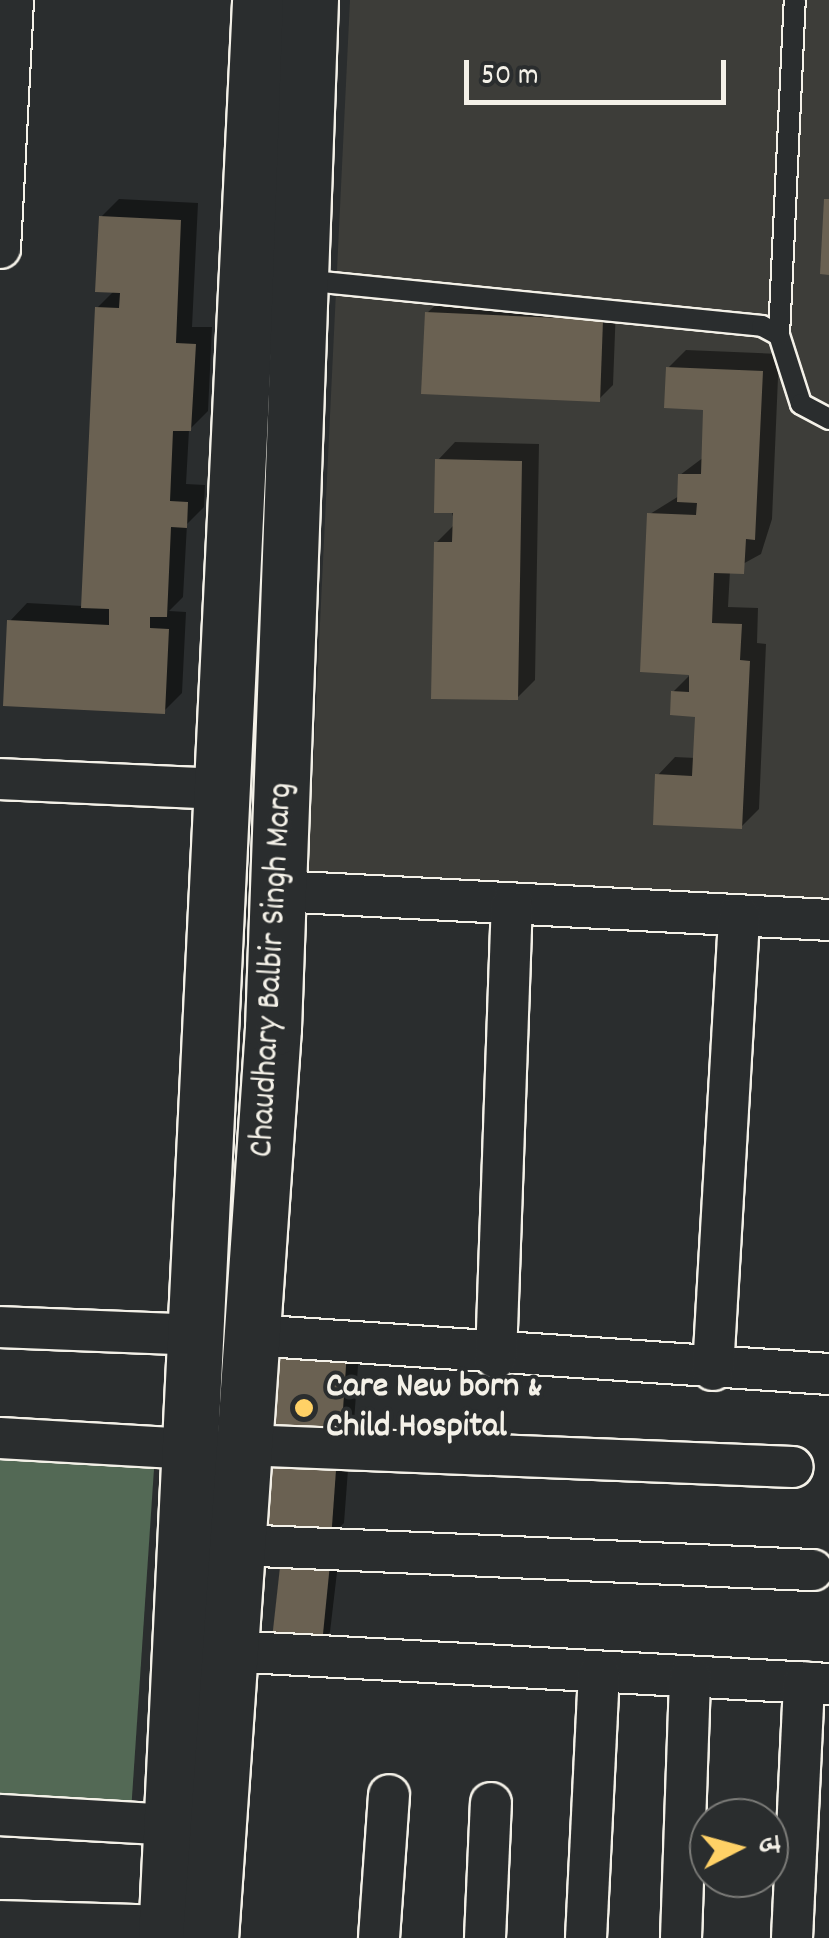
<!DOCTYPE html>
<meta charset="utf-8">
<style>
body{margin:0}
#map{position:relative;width:829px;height:1938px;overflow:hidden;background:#2a2d2e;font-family:Dekko,"Playpen Sans Deva",sans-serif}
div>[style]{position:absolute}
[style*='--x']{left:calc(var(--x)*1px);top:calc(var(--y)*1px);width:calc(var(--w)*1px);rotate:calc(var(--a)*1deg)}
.built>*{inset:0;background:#3d3d39}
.green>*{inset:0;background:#536955}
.shadow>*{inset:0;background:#0007}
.building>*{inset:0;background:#6a6152}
.roads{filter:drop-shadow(2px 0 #f4f1e8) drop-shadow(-2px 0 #f4f1e8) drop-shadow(0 2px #f4f1e8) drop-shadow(0 -2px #f4f1e8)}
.lane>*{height:20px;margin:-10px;padding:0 10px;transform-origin:10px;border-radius:10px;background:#2a2d2e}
.street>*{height:40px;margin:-20px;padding:0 20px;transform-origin:20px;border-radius:20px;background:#2a2d2e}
.secondary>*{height:55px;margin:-27.5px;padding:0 27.5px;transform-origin:27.5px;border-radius:27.5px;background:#2a2d2e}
.dots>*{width:28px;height:28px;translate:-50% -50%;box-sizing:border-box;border:5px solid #2a2d2e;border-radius:50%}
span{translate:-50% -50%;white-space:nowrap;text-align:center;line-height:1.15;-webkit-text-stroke:8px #2a2d2e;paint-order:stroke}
.street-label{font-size:35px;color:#f4f1e8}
.poi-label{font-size:35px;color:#f4f1e8;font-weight:700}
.left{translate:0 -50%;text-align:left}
.north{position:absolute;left:689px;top:1798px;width:100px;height:100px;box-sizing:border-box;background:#2a2d2e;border:2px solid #7b7b78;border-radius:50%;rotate:84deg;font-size:28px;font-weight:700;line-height:40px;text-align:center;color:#f4f1e8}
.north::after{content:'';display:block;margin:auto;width:35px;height:45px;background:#ffd166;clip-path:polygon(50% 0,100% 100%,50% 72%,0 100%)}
.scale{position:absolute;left:464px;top:60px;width:262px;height:45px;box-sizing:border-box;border:5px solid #f4f1e8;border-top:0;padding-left:12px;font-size:30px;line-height:35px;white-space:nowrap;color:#f4f1e8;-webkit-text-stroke:8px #2a2d2e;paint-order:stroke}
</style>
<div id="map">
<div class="built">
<i style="clip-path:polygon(350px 0,829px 0,829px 899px,308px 873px)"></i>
</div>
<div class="green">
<i style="clip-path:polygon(0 1430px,156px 1439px,131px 1812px,0 1804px)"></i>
</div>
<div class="shadow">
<i style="clip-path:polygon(119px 199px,198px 203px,192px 327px,212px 327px,208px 411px,189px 430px,186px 484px,205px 485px,204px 507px,187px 524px,183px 597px,169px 611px,186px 612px,182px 693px,164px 711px,10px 621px,27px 603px,83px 606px,97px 308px,115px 290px,101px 217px)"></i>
<i style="clip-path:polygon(442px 299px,616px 307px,613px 385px,599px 399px,427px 313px)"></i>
<i style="clip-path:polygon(686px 350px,779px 354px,772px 519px,761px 554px,730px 571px,728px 607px,758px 608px,757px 643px,766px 644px,759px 809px,741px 827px,658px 775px,675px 757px,696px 758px,698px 715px,673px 692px,692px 673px,650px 514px,679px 496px,680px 475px,704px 457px,706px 408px,668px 368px)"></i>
<i style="clip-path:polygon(455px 442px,539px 444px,535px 680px,517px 698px,436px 543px,455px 524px,438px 460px)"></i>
<i style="clip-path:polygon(360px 1338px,354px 1422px,340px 1436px,278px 1431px)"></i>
<i style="clip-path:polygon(350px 1443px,344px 1523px,330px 1537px,265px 1533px)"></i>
<i style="clip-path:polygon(339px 1555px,330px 1632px,321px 1642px,283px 1559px)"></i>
</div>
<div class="building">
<i style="clip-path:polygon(824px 199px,829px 199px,829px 275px,820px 274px)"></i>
<i style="clip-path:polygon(99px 216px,181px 220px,176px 343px,196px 344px,191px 431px,173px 431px,170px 501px,188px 502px,187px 528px,171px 527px,167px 617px,150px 617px,150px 628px,169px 629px,165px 714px,3px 706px,7px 620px,109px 625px,109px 609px,81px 608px,95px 307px,119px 308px,120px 293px,95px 292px)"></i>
<i style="clip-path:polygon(425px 312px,603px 320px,600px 402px,421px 394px)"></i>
<i style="clip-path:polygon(666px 367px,763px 371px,755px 540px,746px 539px,744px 574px,714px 573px,712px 623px,742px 624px,740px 660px,750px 661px,742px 829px,653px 825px,655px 774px,692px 776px,695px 717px,670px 715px,671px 691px,689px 692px,689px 675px,640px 672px,647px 513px,696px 515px,697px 503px,677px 502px,678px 474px,701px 474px,703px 410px,664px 408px)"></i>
<i style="clip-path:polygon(435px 459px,522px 461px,518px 700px,431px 699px,434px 542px,452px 542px,453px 513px,434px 513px)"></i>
<i style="clip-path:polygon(281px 1347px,347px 1352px,341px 1438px,275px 1433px)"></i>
<i style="clip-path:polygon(269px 1451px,337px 1456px,331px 1540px,263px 1535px)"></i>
<i style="clip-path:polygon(281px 1558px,330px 1564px,322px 1644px,272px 1639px)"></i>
</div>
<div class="roads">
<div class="lane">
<i style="--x:302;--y:280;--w:462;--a:5.7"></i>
<i style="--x:762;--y:326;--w:19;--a:28"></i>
<i style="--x:779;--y:335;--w:72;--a:72.3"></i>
<i style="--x:801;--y:404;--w:32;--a:28"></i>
<i style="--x:779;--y:335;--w:335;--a:-87.3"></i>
</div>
<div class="street">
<i style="--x:0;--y:248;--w:248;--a:-87"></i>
<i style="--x:0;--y:779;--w:224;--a:2.6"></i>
<i style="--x:278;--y:891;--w:552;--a:3.01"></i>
<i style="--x:0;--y:1327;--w:200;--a:2.3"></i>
<i style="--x:251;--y:1335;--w:579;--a:3.86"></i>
<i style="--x:496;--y:1358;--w:454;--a:-88"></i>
<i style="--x:713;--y:1370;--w:455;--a:-86.7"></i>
<i style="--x:0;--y:1438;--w:193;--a:3.3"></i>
<i style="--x:243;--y:1445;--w:550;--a:2.29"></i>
<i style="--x:236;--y:1545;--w:577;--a:2.49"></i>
<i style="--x:228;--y:1651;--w:602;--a:3.14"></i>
<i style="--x:0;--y:1815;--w:173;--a:3.3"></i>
<i style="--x:0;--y:1921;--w:167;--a:1.7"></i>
<i style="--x:379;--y:1938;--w:143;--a:-86"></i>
<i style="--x:485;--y:1938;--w:135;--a:-87.5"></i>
<i style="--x:586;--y:1938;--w:265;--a:-87.2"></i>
<i style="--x:681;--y:1938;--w:261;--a:-88"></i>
<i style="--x:792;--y:1938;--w:256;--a:-87.3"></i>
</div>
<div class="secondary">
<i style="--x:166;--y:1938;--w:1940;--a:-87.22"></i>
<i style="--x:210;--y:1938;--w:912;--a:-86.04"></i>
<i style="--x:273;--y:1028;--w:1029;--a:-87.94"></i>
</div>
</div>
<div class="dots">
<i style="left:304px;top:1408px;background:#ffd166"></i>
</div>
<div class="street-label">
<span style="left:273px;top:970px;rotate:-87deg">Chaudhary Balbir Singh Marg</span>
</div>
<div class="poi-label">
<span class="left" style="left:326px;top:1408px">Care New born &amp;<br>Child Hospital</span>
</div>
<div class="north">उ</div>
<div class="scale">50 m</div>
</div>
